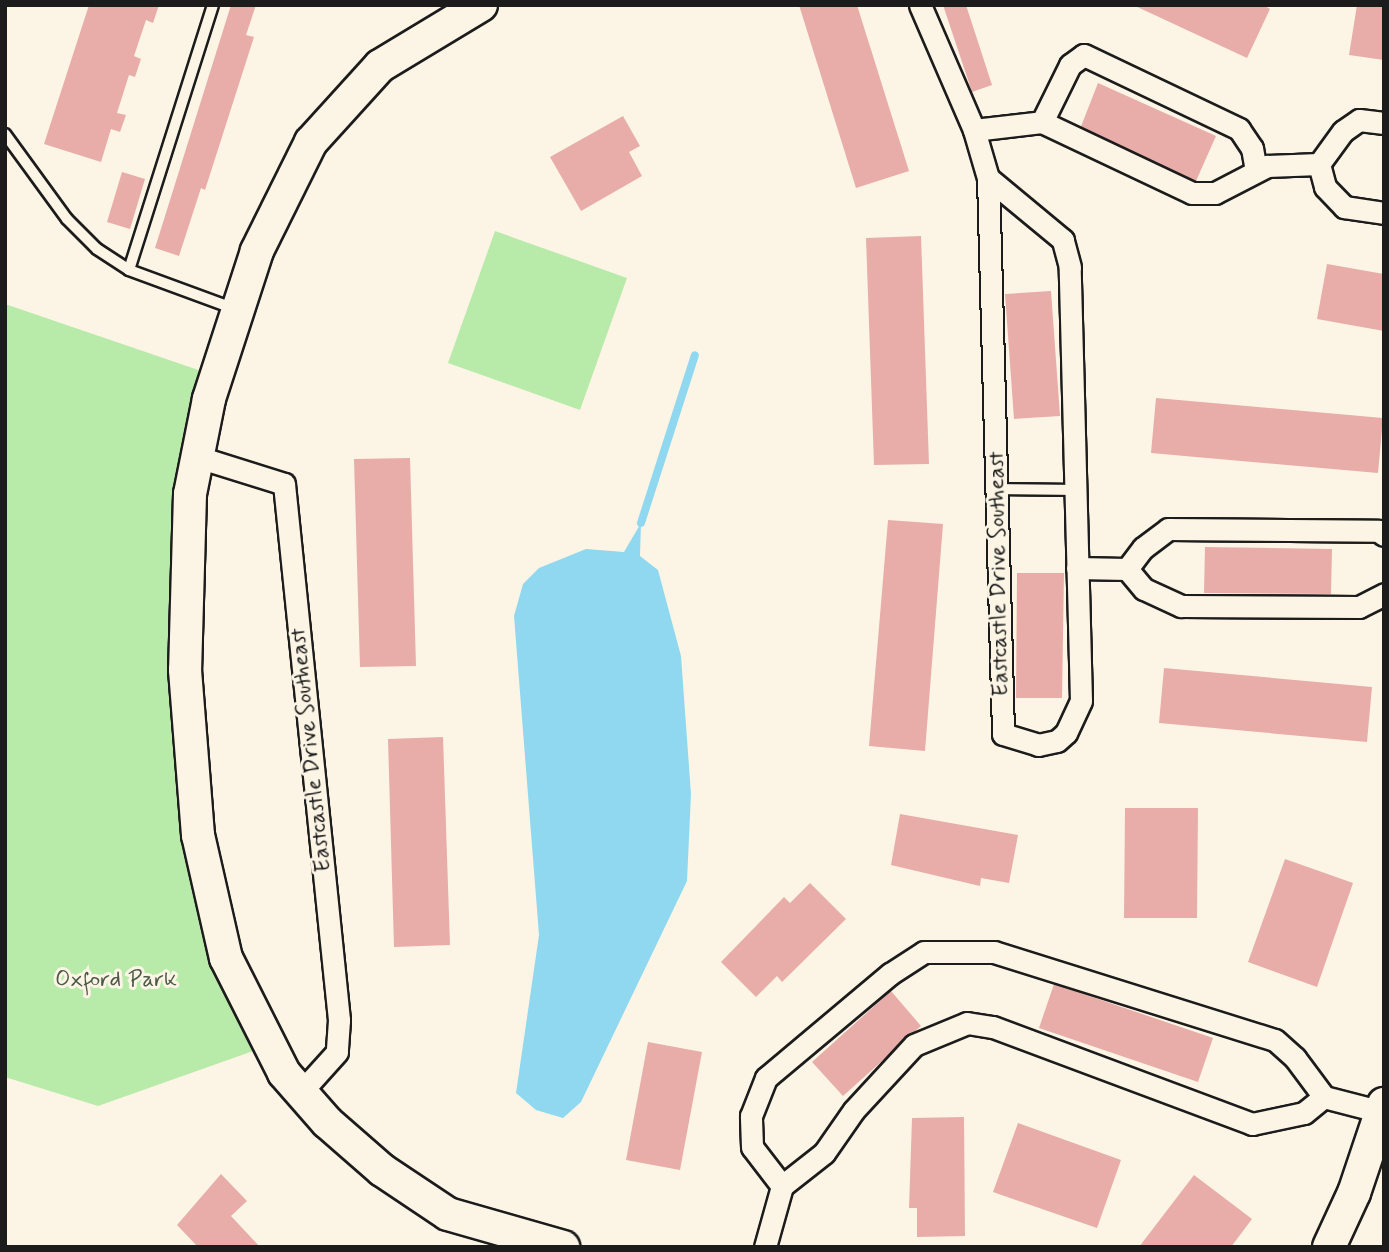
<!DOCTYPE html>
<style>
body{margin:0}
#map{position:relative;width:1389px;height:1252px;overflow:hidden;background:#fcf5e5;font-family:Mynerve,sans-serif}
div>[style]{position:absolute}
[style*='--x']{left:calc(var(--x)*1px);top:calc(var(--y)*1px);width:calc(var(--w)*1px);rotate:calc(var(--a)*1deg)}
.green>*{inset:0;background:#b8eaaa}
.water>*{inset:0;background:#8fd8f0}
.stream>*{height:8px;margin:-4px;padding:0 4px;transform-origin:4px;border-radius:4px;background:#8fd8f0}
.building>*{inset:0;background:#e8ada8}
.roads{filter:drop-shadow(2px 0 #1c1c1c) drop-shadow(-2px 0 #1c1c1c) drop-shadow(0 2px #1c1c1c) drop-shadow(0 -2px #1c1c1c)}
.lane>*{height:10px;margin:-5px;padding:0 5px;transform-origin:5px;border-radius:5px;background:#fcf5e5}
.street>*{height:21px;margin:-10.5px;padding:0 10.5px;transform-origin:10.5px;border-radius:10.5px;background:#fcf5e5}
.secondary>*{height:32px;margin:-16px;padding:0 16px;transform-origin:16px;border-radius:16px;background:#fcf5e5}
span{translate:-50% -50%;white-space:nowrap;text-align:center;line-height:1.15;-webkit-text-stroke:6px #fcf5e5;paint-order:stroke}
.street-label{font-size:23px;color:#1c1c1c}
.park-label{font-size:23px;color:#4b5a47}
.frame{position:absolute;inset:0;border:7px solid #1c1c1c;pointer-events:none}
</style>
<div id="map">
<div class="green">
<i style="clip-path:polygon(495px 231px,627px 278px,580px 410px,448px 363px)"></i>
<i style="clip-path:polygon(5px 304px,216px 376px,198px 457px,198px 835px,270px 1045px,98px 1106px,5px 1077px)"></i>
</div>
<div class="water">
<i style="clip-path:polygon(641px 523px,640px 556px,658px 570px,681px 656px,691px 794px,687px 881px,581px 1102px,563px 1118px,536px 1110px,516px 1093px,539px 935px,514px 616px,523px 584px,539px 568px,586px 549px,624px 552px)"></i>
</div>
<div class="stream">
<i style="--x:641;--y:523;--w:176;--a:-72.2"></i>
</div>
<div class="building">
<i style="clip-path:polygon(89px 5px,159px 5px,153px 23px,146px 20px,134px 56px,141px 59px,135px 77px,129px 75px,117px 113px,126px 115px,120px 132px,111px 129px,101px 162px,44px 144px)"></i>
<i style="clip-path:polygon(231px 5px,256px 5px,246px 35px,254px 37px,205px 190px,201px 188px,179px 256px,155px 248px)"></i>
<i style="clip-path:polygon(799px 5px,857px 5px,909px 171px,856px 188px)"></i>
<i style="clip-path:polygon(943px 5px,966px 5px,992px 85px,972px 92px)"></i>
<i style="clip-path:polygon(1133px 5px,1263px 5px,1270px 9px,1247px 58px)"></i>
<i style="clip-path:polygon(1357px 5px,1384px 5px,1384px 60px,1349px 55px)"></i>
<i style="clip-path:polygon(1098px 83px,1216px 136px,1196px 181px,1080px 129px)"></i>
<i style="clip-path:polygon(623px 116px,640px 146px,629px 152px,642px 176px,581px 211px,550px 157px)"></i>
<i style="clip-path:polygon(122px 172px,145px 179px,130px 229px,107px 222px)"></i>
<i style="clip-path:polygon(921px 236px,929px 464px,874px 465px,866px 238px)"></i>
<i style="clip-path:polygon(1327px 264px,1384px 274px,1384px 331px,1317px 319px)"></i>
<i style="clip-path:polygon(1051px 291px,1060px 416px,1014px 419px,1005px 294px)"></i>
<i style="clip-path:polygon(1156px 398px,1383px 418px,1378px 473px,1151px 453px)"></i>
<i style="clip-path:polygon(410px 458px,416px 666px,360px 667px,354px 459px)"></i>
<i style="clip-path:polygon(888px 520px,943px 524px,925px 751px,869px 746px)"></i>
<i style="clip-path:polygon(1205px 547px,1332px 549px,1331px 594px,1204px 593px)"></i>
<i style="clip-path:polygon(1017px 573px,1064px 573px,1062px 698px,1016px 698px)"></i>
<i style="clip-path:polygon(1164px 668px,1372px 687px,1367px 742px,1159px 723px)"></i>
<i style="clip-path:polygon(443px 737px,450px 945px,394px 947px,388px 739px)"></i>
<i style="clip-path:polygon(1125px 808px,1198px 808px,1197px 918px,1124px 918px)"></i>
<i style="clip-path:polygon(900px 814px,1018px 835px,1009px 883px,981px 878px,980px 886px,891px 865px)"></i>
<i style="clip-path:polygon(1285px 859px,1353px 883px,1317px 987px,1248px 962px)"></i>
<i style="clip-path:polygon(810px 883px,846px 919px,782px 982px,777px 976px,756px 997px,721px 962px,784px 897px,790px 903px)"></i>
<i style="clip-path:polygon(1054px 984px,1213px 1038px,1198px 1082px,1039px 1028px)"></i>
<i style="clip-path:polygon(891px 991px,921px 1026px,843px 1096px,812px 1062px)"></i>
<i style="clip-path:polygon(648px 1042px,702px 1052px,680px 1170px,626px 1160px)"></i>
<i style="clip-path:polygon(964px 1117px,965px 1236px,917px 1237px,917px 1208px,909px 1208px,912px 1118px)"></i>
<i style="clip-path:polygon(1018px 1123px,1121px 1160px,1097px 1228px,993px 1192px)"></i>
<i style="clip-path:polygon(221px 1174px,247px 1201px,231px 1216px,260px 1247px,198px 1247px,177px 1225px)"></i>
<i style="clip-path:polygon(1194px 1175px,1252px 1219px,1231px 1247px,1139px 1247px)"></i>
</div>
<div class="roads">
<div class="lane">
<i style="--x:213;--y:5;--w:278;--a:107.6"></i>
<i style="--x:129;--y:270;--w:113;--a:20.2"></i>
<i style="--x:5;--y:134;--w:105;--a:53.9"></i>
<i style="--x:67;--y:219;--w:42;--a:45"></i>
<i style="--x:97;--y:249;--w:38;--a:33"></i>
<i style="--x:997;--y:489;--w:78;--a:0.7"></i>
</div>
<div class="street">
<i style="--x:920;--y:5;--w:136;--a:66.6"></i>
<i style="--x:974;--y:130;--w:50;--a:73.7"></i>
<i style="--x:988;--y:178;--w:556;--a:88.45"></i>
<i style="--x:1003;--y:734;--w:37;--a:17"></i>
<i style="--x:1038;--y:745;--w:19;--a:-12"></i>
<i style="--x:1057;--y:741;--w:12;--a:-42"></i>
<i style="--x:1066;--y:733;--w:35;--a:-65"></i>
<i style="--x:1081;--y:701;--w:434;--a:-91.5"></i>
<i style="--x:1070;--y:267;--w:28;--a:-105"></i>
<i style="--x:1063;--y:240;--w:97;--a:-140.4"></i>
<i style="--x:1042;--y:122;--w:64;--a:-63.8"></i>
<i style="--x:1070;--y:65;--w:17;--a:-36"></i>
<i style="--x:1084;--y:55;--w:172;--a:25.5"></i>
<i style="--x:1239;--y:129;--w:23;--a:56"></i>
<i style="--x:1252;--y:148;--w:23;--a:80"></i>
<i style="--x:1384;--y:123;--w:25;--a:-173"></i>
<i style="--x:1359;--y:120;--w:19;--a:145"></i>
<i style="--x:1343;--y:131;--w:41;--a:126"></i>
<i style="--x:1319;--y:164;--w:24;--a:75"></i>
<i style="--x:1325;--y:187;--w:28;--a:46"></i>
<i style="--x:1344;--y:207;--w:40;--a:8.5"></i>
<i style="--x:974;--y:130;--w:68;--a:-6.7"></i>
<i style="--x:1042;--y:122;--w:166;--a:25.3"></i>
<i style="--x:1192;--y:193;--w:23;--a:0"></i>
<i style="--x:1215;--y:193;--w:59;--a:-27.4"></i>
<i style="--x:1267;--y:166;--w:52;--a:-2.2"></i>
<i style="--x:198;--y:457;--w:90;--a:17.4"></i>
<i style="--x:284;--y:484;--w:539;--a:84.14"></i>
<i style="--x:339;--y:1020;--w:32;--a:94"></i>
<i style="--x:337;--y:1052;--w:54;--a:132"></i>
<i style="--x:1077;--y:568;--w:50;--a:1.1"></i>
<i style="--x:1127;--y:569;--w:26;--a:50"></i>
<i style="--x:1144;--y:589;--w:41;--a:24.7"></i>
<i style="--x:1181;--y:606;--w:178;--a:0.3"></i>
<i style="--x:1359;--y:607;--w:28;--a:-27"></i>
<i style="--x:1127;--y:569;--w:26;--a:-53"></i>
<i style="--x:1143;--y:548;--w:31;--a:-37"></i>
<i style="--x:1168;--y:529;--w:211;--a:0.5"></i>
<i style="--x:1379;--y:531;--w:6;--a:39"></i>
<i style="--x:782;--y:1186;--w:49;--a:-127.6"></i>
<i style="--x:752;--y:1147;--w:31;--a:-92"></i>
<i style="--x:751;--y:1116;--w:41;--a:-68.5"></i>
<i style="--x:766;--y:1078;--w:162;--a:-40"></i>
<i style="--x:890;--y:974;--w:40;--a:-32.9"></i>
<i style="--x:924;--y:952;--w:70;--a:0"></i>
<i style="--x:994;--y:952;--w:294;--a:17.4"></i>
<i style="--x:1275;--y:1040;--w:27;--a:42"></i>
<i style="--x:1295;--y:1058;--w:49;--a:53.4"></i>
<i style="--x:1324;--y:1097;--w:60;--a:14.5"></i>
<i style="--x:765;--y:1247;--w:63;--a:-74.4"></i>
<i style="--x:782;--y:1186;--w:53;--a:-38.2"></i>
<i style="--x:824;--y:1153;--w:52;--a:-55.1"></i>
<i style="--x:854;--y:1110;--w:88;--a:-47.3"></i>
<i style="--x:914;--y:1045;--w:57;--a:-22.5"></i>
<i style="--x:967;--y:1023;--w:26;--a:9"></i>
<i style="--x:993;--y:1027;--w:277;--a:20.5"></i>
<i style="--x:1252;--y:1124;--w:53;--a:-11.9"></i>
<i style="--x:1304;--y:1113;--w:26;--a:-39"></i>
</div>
<div class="secondary">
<i style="--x:481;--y:5;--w:118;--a:148.9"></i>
<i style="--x:380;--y:66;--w:103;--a:132.2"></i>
<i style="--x:311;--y:142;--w:122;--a:116.4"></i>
<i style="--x:257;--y:251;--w:156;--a:108"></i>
<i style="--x:209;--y:399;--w:97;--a:101.3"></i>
<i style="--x:190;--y:494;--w:176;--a:91.6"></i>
<i style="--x:185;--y:670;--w:166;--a:85.5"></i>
<i style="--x:198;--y:835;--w:126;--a:77.2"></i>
<i style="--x:226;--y:958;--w:129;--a:63.2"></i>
<i style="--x:284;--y:1073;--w:65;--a:48.7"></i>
<i style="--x:327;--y:1122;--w:73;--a:41.1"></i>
<i style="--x:382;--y:1170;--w:79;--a:33.7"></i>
<i style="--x:448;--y:1214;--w:120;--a:16"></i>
<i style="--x:1329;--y:1247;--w:60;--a:-65.2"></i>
<i style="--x:1354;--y:1193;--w:94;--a:-71.4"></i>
</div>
</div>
<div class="street-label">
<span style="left:999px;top:574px;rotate:-91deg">Eastcastle Drive Southeast</span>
<span style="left:311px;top:750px;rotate:-96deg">Eastcastle Drive Southeast</span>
</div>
<div class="park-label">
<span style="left:116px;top:980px">Oxford Park</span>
</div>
<div class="frame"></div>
</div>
